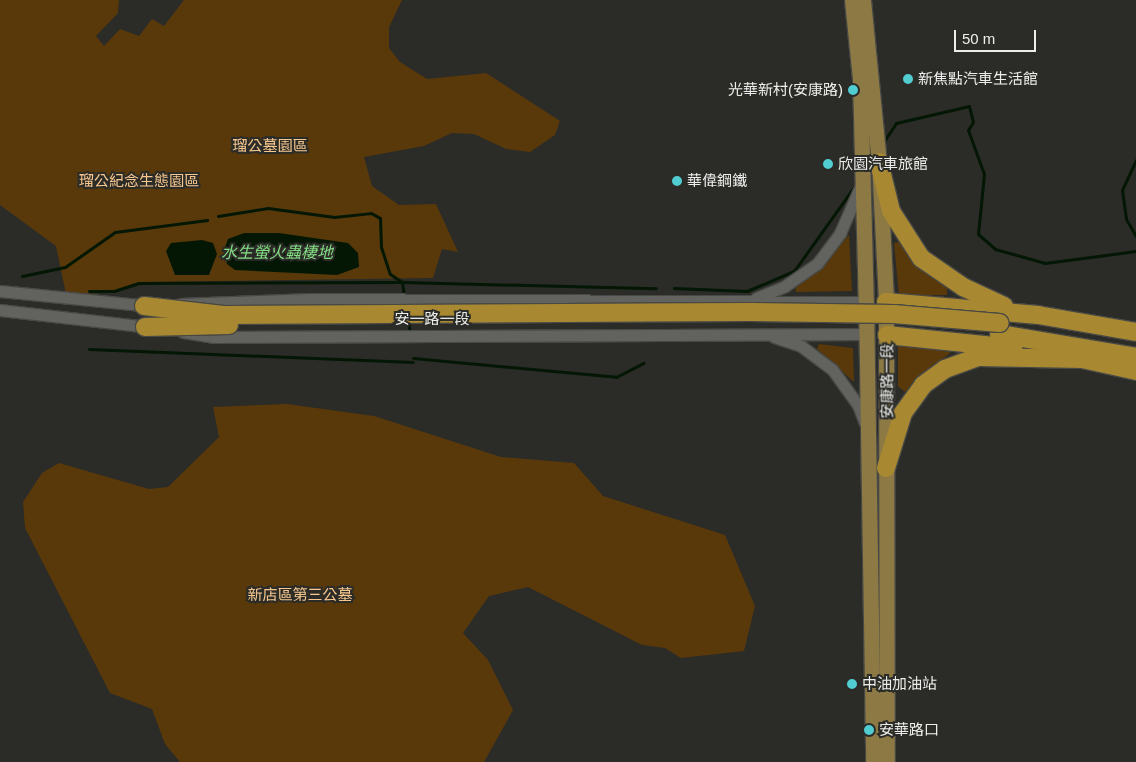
<!DOCTYPE html>
<meta charset="utf-8">
<style>
body{margin:0}
#map{position:relative;width:1136px;height:762px;overflow:hidden;background:#2b2b28;font-family:Arial,"Noto Sans TC",sans-serif}
div>[style]{position:absolute}
[style*='--x']{left:calc(var(--x)*1px);top:calc(var(--y)*1px);width:calc(var(--w)*1px);rotate:calc(var(--a)*1deg)}
.green>*{inset:0;background:#59390a}
.water>*{inset:0;background:#031704}
.stream>*{height:3px;margin:-1.5px;padding:0 1.5px;transform-origin:1.5px;border-radius:1.5px;background:#031704}
.roads{filter:drop-shadow(1px 0 #484845) drop-shadow(-1px 0 #484845) drop-shadow(0 1px #484845) drop-shadow(0 -1px #484845)}
.minor>*{height:11px;margin:-5.5px;padding:0 5.5px;transform-origin:5.5px;border-radius:5.5px;background:#62625e}
.major>*{height:15px;margin:-7.5px;padding:0 7.5px;transform-origin:7.5px;border-radius:7.5px;background:#8c7944}
.highway>*{height:18px;margin:-9px;padding:0 9px;transform-origin:9px;border-radius:9px;background:#a88932}
.bridges{filter:drop-shadow(1px 0 #484845) drop-shadow(-1px 0 #484845) drop-shadow(0 1px #484845) drop-shadow(0 -1px #484845)}
.highway-bridge>*{height:18px;margin:-9px;padding:0 9px;transform-origin:9px;border-radius:9px;background:#a88932}
.dots>*{width:14px;height:14px;translate:-50% -50%;box-sizing:border-box;border:2px solid #2b2b28;border-radius:50%}
span{translate:-50% -50%;white-space:nowrap;text-align:center;line-height:1.15;-webkit-text-stroke:4px #2b2b28;paint-order:stroke}
.poi-label{font-size:15px;color:#ededeb}
.left{translate:0 -50%;text-align:left}
.right{translate:-100% -50%;text-align:right}
.park-label{font-size:15px;color:#f7c78e}
.street-label{font-size:15px;color:#ededeb}
.water-label{font-size:16px;color:#83de83;font-style:italic}
.scale{position:absolute;left:954px;top:30px;width:82px;height:22px;box-sizing:border-box;border:2px solid #ededeb;border-top:0;padding-left:6px;font-size:15px;line-height:18px;white-space:nowrap;color:#ededeb;-webkit-text-stroke:4px #2b2b28;paint-order:stroke}
</style>
<div id="map">
<div class="green">
<i style="clip-path:polygon(0 0,119px 0,118px 13px,96px 36px,104px 46px,120px 29px,139px 36px,152px 19px,164px 26px,184px 0,402px 0,389px 27px,389px 48px,400px 62px,427px 79px,486px 73px,560px 121px,555px 135px,530px 152px,506px 149px,474px 134px,452px 133px,424px 146px,364px 157px,372px 186px,399px 205px,436px 204px,458px 252px,442px 249px,433px 278px,139px 282px,106px 293px,66px 294px,56px 246px,0 205px)"></i>
<i style="clip-path:polygon(849px 235px,852px 291px,796px 292px,795px 286px,820px 269px)"></i>
<i style="clip-path:polygon(899px 242px,916px 265px,947px 288px,947px 295px,899px 295px,894px 243px)"></i>
<i style="clip-path:polygon(898px 343px,949px 348px,950px 353px,905px 392px,898px 386px)"></i>
<i style="clip-path:polygon(819px 344px,853px 348px,854px 382px,817px 349px)"></i>
<i style="clip-path:polygon(287px 404px,374px 416px,501px 457px,574px 463px,603px 496px,725px 535px,755px 606px,744px 651px,681px 658px,665px 648px,642px 645px,528px 587px,489px 596px,463px 633px,488px 660px,513px 710px,484px 762px,180px 762px,165px 744px,152px 709px,110px 693px,25px 528px,23px 502px,42px 473px,59px 463px,149px 489px,168px 487px,219px 437px,213px 407px)"></i>
</div>
<div class="water">
<i style="clip-path:polygon(244px 233px,279px 233px,348px 243px,358px 253px,359px 267px,337px 275px,235px 270px,227px 264px,224px 250px,228px 239px)"></i>
<i style="clip-path:polygon(202px 240px,213px 243px,217px 254px,209px 275px,175px 275px,166px 251px,171px 243px)"></i>
</div>
<div class="stream">
<i style="--x:884;--y:141;--w:22;--a:-56"></i>
<i style="--x:896;--y:123;--w:75;--a:-13.1"></i>
<i style="--x:969;--y:106;--w:16;--a:76"></i>
<i style="--x:973;--y:122;--w:9;--a:122"></i>
<i style="--x:968;--y:130;--w:47;--a:70"></i>
<i style="--x:984;--y:174;--w:60;--a:95.7"></i>
<i style="--x:978;--y:234;--w:23;--a:41"></i>
<i style="--x:995;--y:249;--w:52;--a:15.6"></i>
<i style="--x:1045;--y:263;--w:92;--a:-7.5"></i>
<i style="--x:1136;--y:160;--w:33;--a:115"></i>
<i style="--x:1122;--y:190;--w:29;--a:82"></i>
<i style="--x:1126;--y:219;--w:20;--a:60"></i>
<i style="--x:218;--y:216;--w:51;--a:-9.1"></i>
<i style="--x:268;--y:208;--w:67;--a:7.8"></i>
<i style="--x:334;--y:217;--w:37;--a:-6"></i>
<i style="--x:371;--y:213;--w:10;--a:29"></i>
<i style="--x:380;--y:218;--w:29;--a:88"></i>
<i style="--x:381;--y:247;--w:28;--a:72"></i>
<i style="--x:390;--y:274;--w:14;--a:34"></i>
<i style="--x:402;--y:282;--w:254;--a:1.4"></i>
<i style="--x:22;--y:276;--w:44;--a:-11.8"></i>
<i style="--x:65;--y:267;--w:61;--a:-35"></i>
<i style="--x:115;--y:232;--w:93;--a:-7.4"></i>
<i style="--x:674;--y:288;--w:73;--a:2.4"></i>
<i style="--x:747;--y:291;--w:51;--a:-23.1"></i>
<i style="--x:794;--y:271;--w:103;--a:-54.5"></i>
<i style="--x:89;--y:291;--w:25;--a:0"></i>
<i style="--x:114;--y:291;--w:26;--a:-18"></i>
<i style="--x:139;--y:283;--w:263;--a:-0.2"></i>
<i style="--x:402;--y:282;--w:15;--a:82"></i>
<i style="--x:408;--y:320;--w:14;--a:82"></i>
<i style="--x:89;--y:349;--w:324;--a:2.3"></i>
<i style="--x:413;--y:358;--w:204;--a:5.3"></i>
<i style="--x:616;--y:377;--w:31;--a:-27"></i>
</div>
<div class="roads">
<div class="minor">
<i style="--x:0;--y:291;--w:150;--a:5.7"></i>
<i style="--x:756;--y:298;--w:31;--a:-22"></i>
<i style="--x:785;--y:286;--w:39;--a:-35"></i>
<i style="--x:817;--y:264;--w:39;--a:-53"></i>
<i style="--x:840;--y:233;--w:52;--a:-66.4"></i>
<i style="--x:180;--y:304;--w:132;--a:-2.2"></i>
<i style="--x:312;--y:299;--w:554;--a:0.31"></i>
<i style="--x:0;--y:310;--w:151;--a:6.5"></i>
<i style="--x:183;--y:332;--w:30;--a:9"></i>
<i style="--x:213;--y:337;--w:654;--a:-0.26"></i>
<i style="--x:774;--y:337;--w:28;--a:18"></i>
<i style="--x:801;--y:346;--w:39;--a:37"></i>
<i style="--x:832;--y:369;--w:44;--a:54.2"></i>
<i style="--x:858;--y:405;--w:19;--a:69"></i>
</div>
<div class="major">
<i style="--x:852;--y:0;--w:79;--a:84.2"></i>
<i style="--x:860;--y:79;--w:223;--a:88.5"></i>
<i style="--x:866;--y:302;--w:460;--a:89.1"></i>
<i style="--x:863;--y:0;--w:163;--a:84.4"></i>
<i style="--x:879;--y:162;--w:140;--a:87.1"></i>
<i style="--x:886;--y:302;--w:460;--a:89.9"></i>
</div>
<div class="highway">
<i style="--x:879;--y:162;--w:50;--a:76.2"></i>
<i style="--x:891;--y:211;--w:56;--a:57.4"></i>
<i style="--x:921;--y:258;--w:51;--a:34.6"></i>
<i style="--x:963;--y:287;--w:45;--a:24.9"></i>
<i style="--x:886;--y:302;--w:153;--a:4.9"></i>
<i style="--x:1038;--y:315;--w:99;--a:9.8"></i>
<i style="--x:999;--y:334;--w:139;--a:9.5"></i>
<i style="--x:887;--y:335;--w:127;--a:5.9"></i>
<i style="--x:1073;--y:357;--w:65;--a:12.5"></i>
<i style="--x:886;--y:468;--w:58;--a:-72.8"></i>
<i style="--x:903;--y:413;--w:34;--a:-54"></i>
<i style="--x:923;--y:385;--w:27;--a:-36"></i>
<i style="--x:945;--y:369;--w:35;--a:-20"></i>
<i style="--x:978;--y:357;--w:105;--a:1.1"></i>
</div>
</div>
<div class="bridges">
<div class="highway-bridge">
<i style="--x:144;--y:306;--w:80;--a:6.5"></i>
<i style="--x:223;--y:315;--w:528;--a:-0.33"></i>
<i style="--x:751;--y:312;--w:143;--a:0.8"></i>
<i style="--x:894;--y:314;--w:106;--a:4.9"></i>
<i style="--x:145;--y:327;--w:84;--a:-1.4"></i>
</div>
</div>
<div class="dots">
<i style="left:908px;top:79px;background:#51ccd1"></i>
<i style="left:853px;top:90px;background:#51ccd1"></i>
<i style="left:828px;top:164px;background:#51ccd1"></i>
<i style="left:677px;top:181px;background:#51ccd1"></i>
<i style="left:852px;top:684px;background:#51ccd1"></i>
<i style="left:869px;top:730px;background:#51ccd1"></i>
</div>
<div class="poi-label">
<span class="left" style="left:918px;top:79px">新焦點汽車生活館</span>
<span class="right" style="left:843px;top:90px">光華新村(安康路)</span>
<span class="left" style="left:838px;top:164px">欣園汽車旅館</span>
<span class="left" style="left:687px;top:181px">華偉鋼鐵</span>
<span class="left" style="left:862px;top:684px">中油加油站</span>
<span class="left" style="left:879px;top:730px">安華路口</span>
</div>
<div class="park-label">
<span style="left:270px;top:146px">瑠公墓園區</span>
<span style="left:139px;top:181px">瑠公紀念生態園區</span>
<span style="left:300px;top:595px">新店區第三公墓</span>
</div>
<div class="street-label">
<span style="left:432px;top:319px">安一路一段</span>
<span style="left:887px;top:381px;rotate:-90deg">安康路一段</span>
</div>
<div class="water-label">
<span style="left:277px;top:253px">水生螢火蟲棲地</span>
</div>
<div class="scale">50 m</div>
</div>
